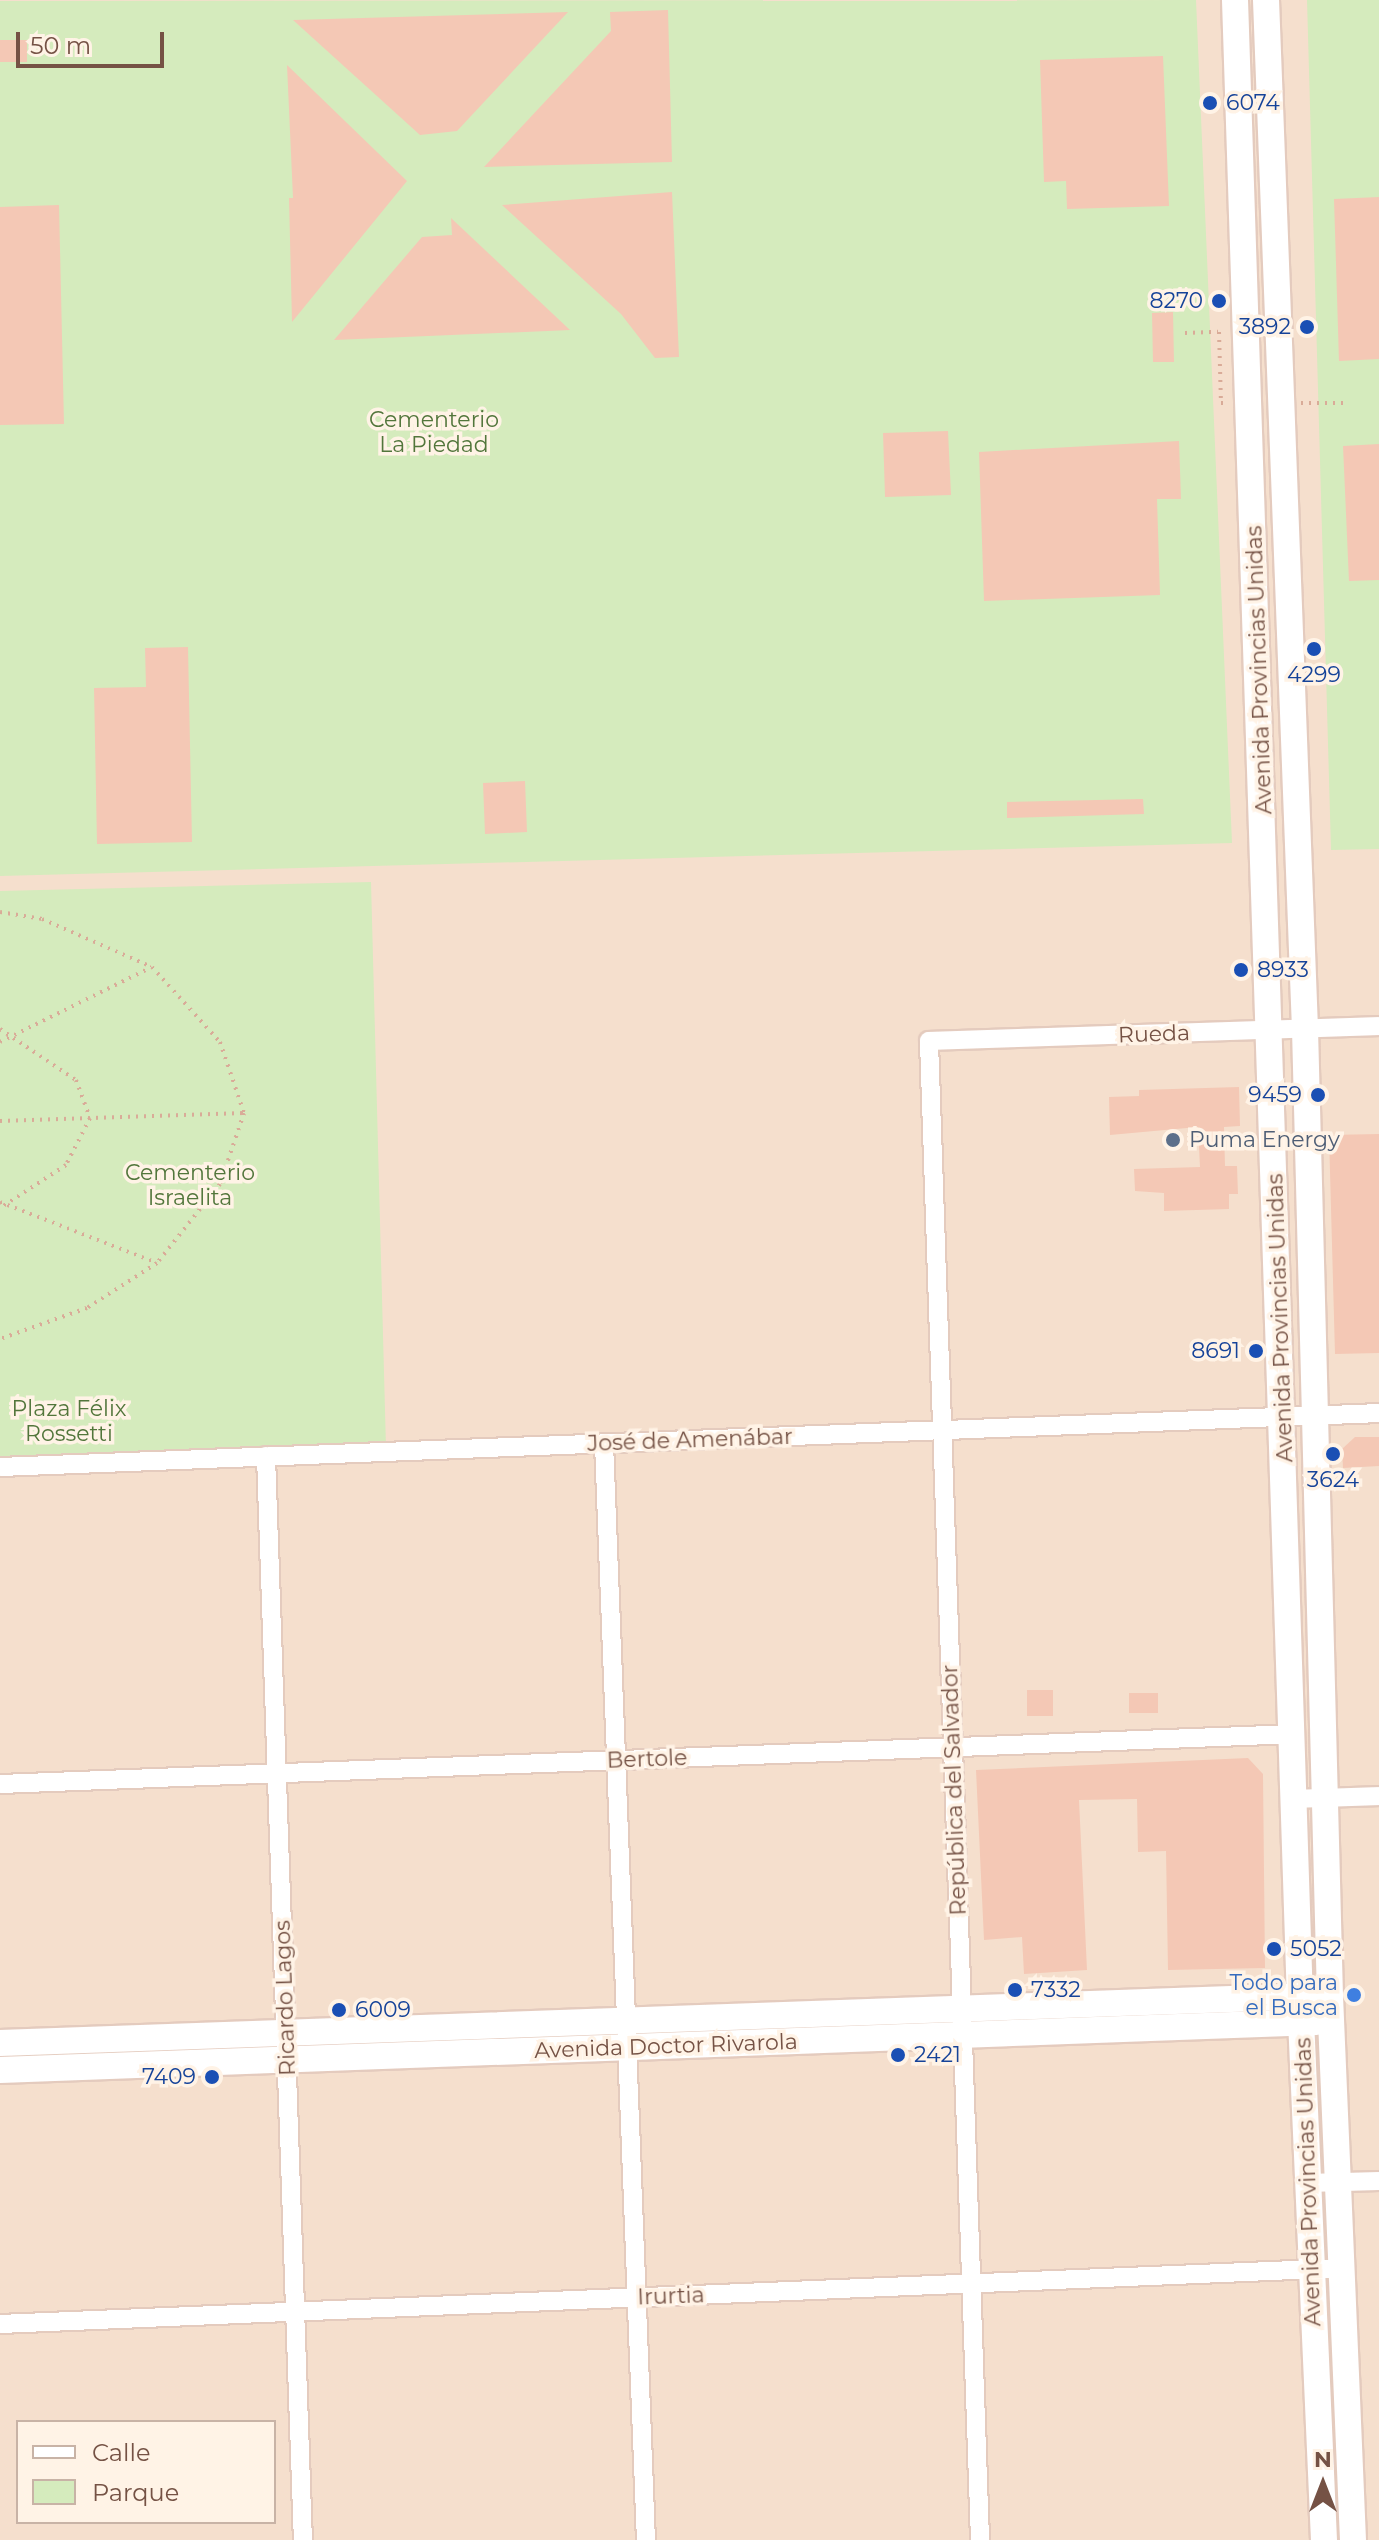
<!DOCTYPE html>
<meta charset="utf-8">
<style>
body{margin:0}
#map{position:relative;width:1379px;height:2540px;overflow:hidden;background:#feeedf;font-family:Montserrat,sans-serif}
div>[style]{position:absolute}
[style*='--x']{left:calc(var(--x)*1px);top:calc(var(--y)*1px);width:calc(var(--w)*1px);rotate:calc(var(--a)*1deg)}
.residential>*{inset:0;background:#f5dfcd}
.green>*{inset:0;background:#d5ebbd}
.building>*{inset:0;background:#f4c8b5}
.path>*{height:4px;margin-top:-2px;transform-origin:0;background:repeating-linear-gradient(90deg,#d9ab98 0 2px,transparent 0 8px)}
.roads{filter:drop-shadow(2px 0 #e4cbbe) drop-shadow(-2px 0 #e4cbbe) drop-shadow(0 2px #e4cbbe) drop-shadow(0 -2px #e4cbbe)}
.street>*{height:18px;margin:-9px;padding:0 9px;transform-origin:9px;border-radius:9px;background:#fff}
.secondary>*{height:26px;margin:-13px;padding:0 13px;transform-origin:13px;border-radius:13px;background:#fff}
.dots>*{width:22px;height:22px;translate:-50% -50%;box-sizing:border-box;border:4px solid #fff3e6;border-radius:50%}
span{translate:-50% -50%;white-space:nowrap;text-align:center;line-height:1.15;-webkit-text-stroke:7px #fff3e6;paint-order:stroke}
.transit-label{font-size:22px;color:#164399}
.left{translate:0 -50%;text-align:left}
.right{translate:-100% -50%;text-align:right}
.park-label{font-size:22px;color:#52763b}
.street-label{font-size:22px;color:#755245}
.service-label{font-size:22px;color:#4e5e75}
.shop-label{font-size:22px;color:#366cbe}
.legend{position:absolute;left:16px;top:2420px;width:260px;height:104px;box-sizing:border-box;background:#fff3e6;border:2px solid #c8b3a6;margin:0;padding:10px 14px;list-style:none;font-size:24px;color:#755245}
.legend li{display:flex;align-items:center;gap:16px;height:40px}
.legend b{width:40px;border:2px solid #c8b3a6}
.north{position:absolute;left:1283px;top:2444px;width:80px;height:80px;-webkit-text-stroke:6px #fff3e6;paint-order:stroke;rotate:0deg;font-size:22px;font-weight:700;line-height:32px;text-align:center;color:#755245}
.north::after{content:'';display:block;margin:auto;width:28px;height:36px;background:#755245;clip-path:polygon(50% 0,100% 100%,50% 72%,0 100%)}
.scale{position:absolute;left:16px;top:32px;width:148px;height:36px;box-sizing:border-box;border:4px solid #755245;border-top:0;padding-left:10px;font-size:24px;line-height:28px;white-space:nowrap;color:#755245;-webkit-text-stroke:6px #fff3e6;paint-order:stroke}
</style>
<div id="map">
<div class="residential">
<i style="clip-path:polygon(evenodd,0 0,1379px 0,1379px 2540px,0 2540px,0 0,18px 2422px,274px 2422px,274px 2522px,18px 2522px,18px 2422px)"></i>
</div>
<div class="green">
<i style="clip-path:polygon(1196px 0,1232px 843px,0 876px,0 1px)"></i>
<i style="clip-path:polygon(1307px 0,1379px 0,1379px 849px,1331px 850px)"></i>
<i style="clip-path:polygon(371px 882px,386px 1448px,0 1463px,0 891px)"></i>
</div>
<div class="building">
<i style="clip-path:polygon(668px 10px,672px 162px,484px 167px,611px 31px,610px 12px)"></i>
<i style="clip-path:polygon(568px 12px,457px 131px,420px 135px,293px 20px)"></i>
<i style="clip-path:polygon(0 40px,27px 40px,27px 62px,0 62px)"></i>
<i style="clip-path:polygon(1163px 56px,1169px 206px,1067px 209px,1066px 181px,1044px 182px,1040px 60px)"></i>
<i style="clip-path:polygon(287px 65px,407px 181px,292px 322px,289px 198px,293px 198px)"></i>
<i style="clip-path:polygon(672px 192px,679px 357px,655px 358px,621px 314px,502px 205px)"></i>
<i style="clip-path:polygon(1379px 197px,1379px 359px,1339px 361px,1334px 199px)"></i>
<i style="clip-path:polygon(59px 205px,64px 424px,0 425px,0 207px)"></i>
<i style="clip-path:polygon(451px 218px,570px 330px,334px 340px,422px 237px,452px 235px)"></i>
<i style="clip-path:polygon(1173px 312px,1174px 362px,1153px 362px,1152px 313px)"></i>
<i style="clip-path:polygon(948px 431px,951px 495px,885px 497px,883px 433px)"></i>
<i style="clip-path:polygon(1179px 441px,1181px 499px,1157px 499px,1160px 595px,984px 601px,979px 452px)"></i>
<i style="clip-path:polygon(1379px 444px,1379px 580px,1349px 581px,1343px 446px)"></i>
<i style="clip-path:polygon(188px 647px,192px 842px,97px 844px,94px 688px,146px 687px,145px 648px)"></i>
<i style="clip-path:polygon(525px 781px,527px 832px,485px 834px,483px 783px)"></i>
<i style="clip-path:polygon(1143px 799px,1144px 814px,1007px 818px,1007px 802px)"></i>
<i style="clip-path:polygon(1239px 1087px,1240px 1126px,1224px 1127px,1225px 1166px,1237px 1166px,1238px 1194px,1229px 1194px,1229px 1209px,1164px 1211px,1164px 1193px,1135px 1191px,1134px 1169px,1200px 1167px,1198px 1127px,1110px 1135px,1109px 1097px,1139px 1096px,1139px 1090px)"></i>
<i style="clip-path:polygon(1379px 1134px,1379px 1353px,1335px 1354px,1329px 1135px)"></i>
<i style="clip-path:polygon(1355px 1437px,1379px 1437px,1379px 1466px,1343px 1468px,1342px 1449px)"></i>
<i style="clip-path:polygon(1027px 1690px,1053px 1690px,1053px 1716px,1027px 1716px)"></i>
<i style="clip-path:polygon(1129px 1693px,1158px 1693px,1158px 1713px,1129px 1713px)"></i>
<i style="clip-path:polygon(1248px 1758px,1263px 1774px,1265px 1968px,1168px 1970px,1166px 1851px,1138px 1852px,1137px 1799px,1079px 1800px,1087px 1970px,1024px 1974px,1022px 1937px,984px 1940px,976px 1770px)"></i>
</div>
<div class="path">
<i style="--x:1219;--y:332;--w:71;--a:88.4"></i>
<i style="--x:1221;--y:403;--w:7;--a:0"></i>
<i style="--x:1185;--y:333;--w:33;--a:-2"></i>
<i style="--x:1301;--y:403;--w:46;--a:0"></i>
<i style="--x:0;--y:912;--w:43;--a:9.5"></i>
<i style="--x:42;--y:919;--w:120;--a:23.6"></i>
<i style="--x:152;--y:967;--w:101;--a:47.8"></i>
<i style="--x:220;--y:1042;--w:75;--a:71.3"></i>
<i style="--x:244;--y:1113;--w:75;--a:108.7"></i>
<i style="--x:220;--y:1184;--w:101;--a:128.6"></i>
<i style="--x:157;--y:1263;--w:83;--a:147.3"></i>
<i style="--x:87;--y:1308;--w:92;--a:160.4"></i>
<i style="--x:0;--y:1029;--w:92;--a:33.9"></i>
<i style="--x:76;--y:1080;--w:40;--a:69.8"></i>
<i style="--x:90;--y:1118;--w:53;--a:117.1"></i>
<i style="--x:66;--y:1165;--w:79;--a:146.9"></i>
<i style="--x:0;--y:1042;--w:169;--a:-26.3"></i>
<i style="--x:0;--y:1121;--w:244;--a:-1.9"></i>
<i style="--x:0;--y:1202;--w:168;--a:21.2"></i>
</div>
<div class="roads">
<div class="street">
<i style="--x:604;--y:1443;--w:1098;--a:87.81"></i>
<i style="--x:266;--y:1456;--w:1085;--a:88.05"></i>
<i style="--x:0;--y:1467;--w:1380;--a:-2.24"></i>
<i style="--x:0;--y:1784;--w:1295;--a:-2.21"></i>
<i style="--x:1294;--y:1799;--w:85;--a:-2"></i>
<i style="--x:1308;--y:2183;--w:71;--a:-1.6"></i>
<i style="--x:0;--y:2324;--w:1343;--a:-2.39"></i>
<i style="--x:980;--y:2540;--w:1500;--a:-91.95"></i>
<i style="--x:929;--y:1041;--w:450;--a:-1.9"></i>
</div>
<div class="secondary">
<i style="--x:1235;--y:0;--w:1998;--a:88.14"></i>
<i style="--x:1300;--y:1997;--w:544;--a:87.47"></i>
<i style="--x:1266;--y:0;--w:1030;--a:87.83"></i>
<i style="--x:1305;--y:1029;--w:967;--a:88.52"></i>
<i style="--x:1330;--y:1996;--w:544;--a:87.58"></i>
<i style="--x:0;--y:2043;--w:1316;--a:-2.05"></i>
<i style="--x:0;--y:2070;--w:1317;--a:-2.09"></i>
</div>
</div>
<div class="dots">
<i style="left:1210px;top:103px;background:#1a4fb4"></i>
<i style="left:1219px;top:301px;background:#1a4fb4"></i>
<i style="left:1307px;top:327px;background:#1a4fb4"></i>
<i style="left:1314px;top:649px;background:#1a4fb4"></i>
<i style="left:1241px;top:970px;background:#1a4fb4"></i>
<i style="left:1318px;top:1095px;background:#1a4fb4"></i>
<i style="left:1173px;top:1140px;background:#5c6f8a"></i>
<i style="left:1256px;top:1351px;background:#1a4fb4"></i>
<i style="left:1333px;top:1454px;background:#1a4fb4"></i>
<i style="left:1274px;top:1949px;background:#1a4fb4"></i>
<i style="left:1015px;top:1990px;background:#1a4fb4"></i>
<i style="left:1354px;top:1995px;background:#3f7fe0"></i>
<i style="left:339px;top:2010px;background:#1a4fb4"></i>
<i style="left:898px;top:2055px;background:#1a4fb4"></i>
<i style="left:212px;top:2077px;background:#1a4fb4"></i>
</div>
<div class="transit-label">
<span class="left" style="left:1226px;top:103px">6074</span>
<span class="right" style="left:1203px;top:301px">8270</span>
<span class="right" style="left:1291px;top:327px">3892</span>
<span style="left:1314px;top:675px">4299</span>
<span class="left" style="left:1257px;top:970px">8933</span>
<span class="right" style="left:1302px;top:1095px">9459</span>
<span class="right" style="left:1240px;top:1351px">8691</span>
<span style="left:1333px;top:1480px">3624</span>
<span class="left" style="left:1290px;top:1949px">5052</span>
<span class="left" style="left:1031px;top:1990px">7332</span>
<span class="left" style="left:355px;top:2010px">6009</span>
<span class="left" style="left:914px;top:2055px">2421</span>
<span class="right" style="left:196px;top:2077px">7409</span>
</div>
<div class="park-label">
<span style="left:434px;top:432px">Cementerio<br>La Piedad</span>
<span style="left:190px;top:1185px">Cementerio<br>Israelita</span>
<span style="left:69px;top:1421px">Plaza Félix<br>Rossetti</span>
</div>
<div class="street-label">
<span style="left:1259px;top:670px;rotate:-92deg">Avenida Provincias Unidas</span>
<span style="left:1154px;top:1034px;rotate:-2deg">Rueda</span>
<span style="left:1280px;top:1318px;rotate:-92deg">Avenida Provincias Unidas</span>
<span style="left:690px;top:1440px;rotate:-2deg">José de Amenábar</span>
<span style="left:647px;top:1759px;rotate:-2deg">Bertole</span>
<span style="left:954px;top:1790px;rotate:-92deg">República del Salvador</span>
<span style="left:285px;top:1998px;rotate:-92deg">Ricardo Lagos</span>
<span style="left:666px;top:2046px;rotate:-2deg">Avenida Doctor Rivarola</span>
<span style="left:1308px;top:2182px;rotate:-92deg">Avenida Provincias Unidas</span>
<span style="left:671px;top:2296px;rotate:-2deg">Irurtia</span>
</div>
<div class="service-label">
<span class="left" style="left:1189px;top:1140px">Puma Energy</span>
</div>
<div class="shop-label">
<span class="right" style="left:1338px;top:1995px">Todo para<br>el Busca</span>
</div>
<ul class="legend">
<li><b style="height:10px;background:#fff"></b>Calle</li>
<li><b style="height:22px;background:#d5ebbd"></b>Parque</li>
</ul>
<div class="north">N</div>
<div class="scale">50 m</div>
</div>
